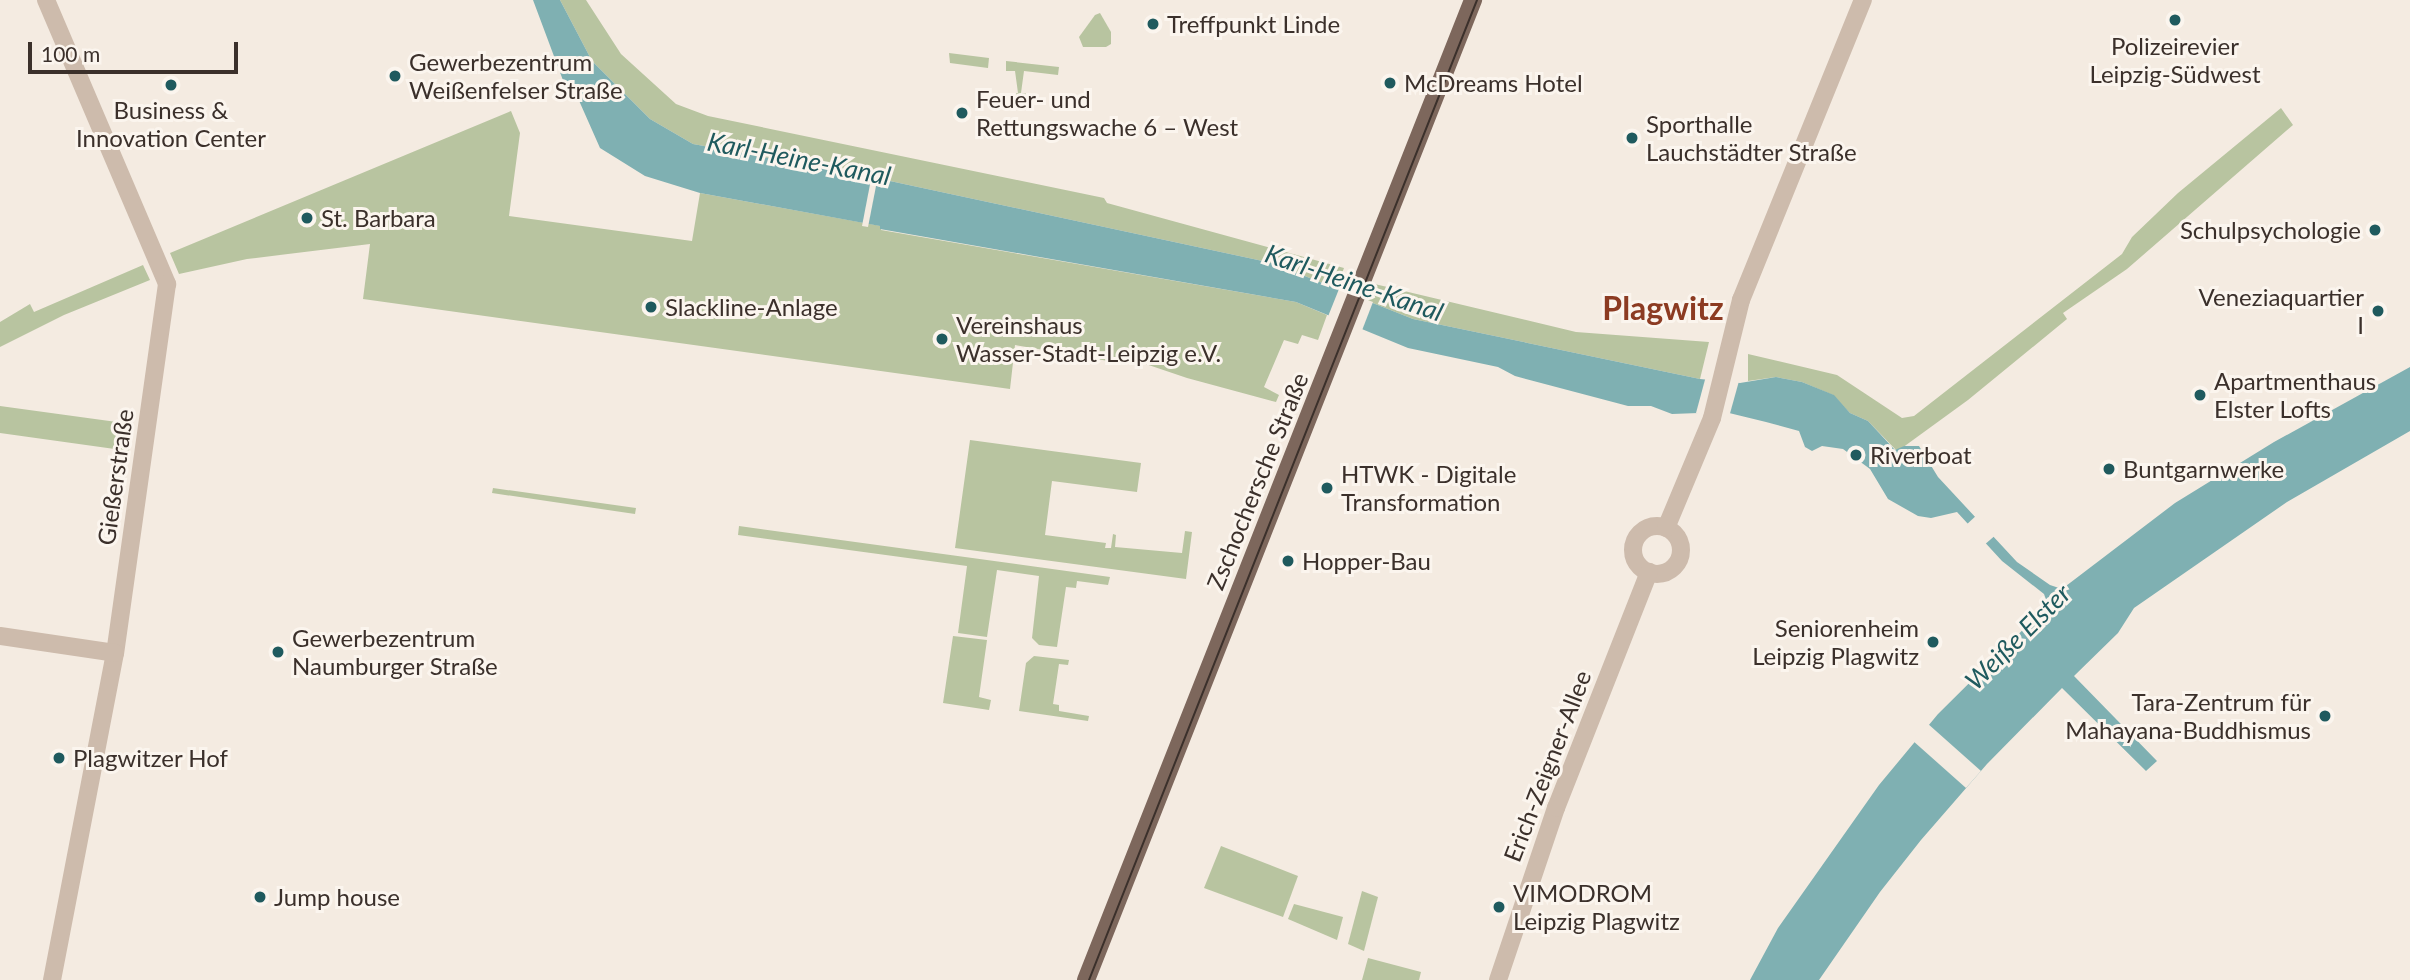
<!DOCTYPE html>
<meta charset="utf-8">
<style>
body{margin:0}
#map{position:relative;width:2410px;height:980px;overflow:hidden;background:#f4ebe1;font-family:Lato,sans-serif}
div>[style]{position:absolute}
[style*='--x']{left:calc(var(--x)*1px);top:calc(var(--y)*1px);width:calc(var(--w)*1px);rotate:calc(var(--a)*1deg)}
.green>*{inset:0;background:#b8c4a0}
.water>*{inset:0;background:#7fb0b2}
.pier>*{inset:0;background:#f4ebe1}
.minor>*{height:18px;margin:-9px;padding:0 9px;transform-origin:9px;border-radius:9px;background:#cdbbac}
.minor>.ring{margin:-9px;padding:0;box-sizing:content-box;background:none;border:18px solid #cdbbac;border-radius:50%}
.major>*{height:18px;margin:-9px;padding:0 9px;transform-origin:9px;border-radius:9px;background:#7d675c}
.tram>*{height:2px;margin:-1px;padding:0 1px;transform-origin:1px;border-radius:1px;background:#3b302b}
.dots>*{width:19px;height:19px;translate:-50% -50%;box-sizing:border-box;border:4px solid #fbf5ee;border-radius:50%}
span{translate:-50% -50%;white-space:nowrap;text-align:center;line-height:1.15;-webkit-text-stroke:6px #fbf5ee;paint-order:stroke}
.poi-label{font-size:24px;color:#3b302b}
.left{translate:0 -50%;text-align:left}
.right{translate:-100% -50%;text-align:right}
.street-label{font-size:24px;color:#3b302b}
.water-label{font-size:26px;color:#1f5a5e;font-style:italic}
.district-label{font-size:32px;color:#8c3b22;font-weight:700}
.scale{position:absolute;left:28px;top:42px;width:210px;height:32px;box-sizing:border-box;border:4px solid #3b302b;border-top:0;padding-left:9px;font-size:21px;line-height:24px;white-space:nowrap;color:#3b302b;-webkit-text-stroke:5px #fbf5ee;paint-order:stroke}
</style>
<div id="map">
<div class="green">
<i style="clip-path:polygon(560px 0,586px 0,621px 54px,676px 104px,708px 116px,1104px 198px,1107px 203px,1344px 268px,1341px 276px,1576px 332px,1709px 342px,1700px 379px,1413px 319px,1272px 263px,862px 175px,693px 144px,650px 119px,592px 61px)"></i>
<i style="clip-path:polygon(1100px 13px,1111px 32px,1111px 44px,1106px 47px,1083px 47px,1079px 37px,1095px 15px)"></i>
<i style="clip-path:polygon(949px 53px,989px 58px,988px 68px,950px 63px)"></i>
<i style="clip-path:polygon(1006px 61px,1059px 67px,1058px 75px,1024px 71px,1021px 93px,1031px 94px,1031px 98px,1009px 100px,1009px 95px,1018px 93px,1015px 71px,1006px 71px)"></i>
<i style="clip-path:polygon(2281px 108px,2293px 125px,2127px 269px,2063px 313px,2067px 319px,1968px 400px,1902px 448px,1896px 450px,1868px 421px,1850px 413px,1833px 395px,1802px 382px,1776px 377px,1748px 381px,1748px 354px,1837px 375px,1902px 418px,1914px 416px,2122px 254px,2132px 237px,2178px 193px)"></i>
<i style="clip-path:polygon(511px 111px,520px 133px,509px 216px,692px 241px,700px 193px,881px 226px,881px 230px,1296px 302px,1327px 315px,1318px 340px,1302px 335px,1298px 344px,1284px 340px,1264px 387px,1279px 395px,1276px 402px,1187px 378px,1125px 357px,1114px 362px,1015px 345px,1010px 389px,363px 299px,370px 244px,247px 259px,179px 274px,170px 253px)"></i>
<i style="clip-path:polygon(143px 265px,150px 280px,64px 315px,0 347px,0 322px,30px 304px,34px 312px)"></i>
<i style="clip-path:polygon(0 406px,124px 423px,133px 416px,129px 451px,0 433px)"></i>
<i style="clip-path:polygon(970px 440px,1141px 463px,1137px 492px,1052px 481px,1045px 535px,1106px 543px,1105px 548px,1111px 548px,1113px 534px,1116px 535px,1115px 547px,1182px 553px,1185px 531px,1192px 532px,1186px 579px,955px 548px)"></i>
<i style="clip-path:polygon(493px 488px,636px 508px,635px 514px,492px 493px)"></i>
<i style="clip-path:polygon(739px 526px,1110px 577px,1108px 585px,1077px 581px,1076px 588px,1066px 587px,1057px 647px,1039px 645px,1032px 638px,1039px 576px,997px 570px,987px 637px,958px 633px,967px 566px,738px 535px)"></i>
<i style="clip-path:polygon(953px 636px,987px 640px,979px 697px,991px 700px,989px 710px,943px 703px)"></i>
<i style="clip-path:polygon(1034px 656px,1069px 660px,1068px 665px,1059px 664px,1053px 704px,1059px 705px,1059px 711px,1089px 716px,1088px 721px,1019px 711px,1026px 663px)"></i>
<i style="clip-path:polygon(1221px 846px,1298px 876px,1283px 917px,1204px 888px)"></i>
<i style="clip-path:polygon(1362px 891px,1378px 897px,1364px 951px,1348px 944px)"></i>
<i style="clip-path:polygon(1294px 904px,1343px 917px,1337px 940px,1288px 919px)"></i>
<i style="clip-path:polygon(1368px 958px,1421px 972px,1419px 980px,1362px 980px)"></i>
</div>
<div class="water">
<i style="clip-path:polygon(533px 0,560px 0,592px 61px,650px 119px,693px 144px,862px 175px,1272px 263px,1413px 319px,1700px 379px,1740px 383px,1776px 377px,1802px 382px,1834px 395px,1850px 413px,1868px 421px,1895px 450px,1904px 446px,1919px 446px,1938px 477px,2017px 562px,2050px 585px,2062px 589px,2175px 503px,2274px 442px,2410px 367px,2410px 431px,2287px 502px,2134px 608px,2118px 633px,2074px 676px,2157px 761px,2146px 771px,2062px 688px,1987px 764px,1921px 840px,1880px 892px,1819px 980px,1750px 980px,1778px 928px,1879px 785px,1938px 714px,2048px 605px,2044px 594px,2002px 561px,1957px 512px,1931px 518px,1918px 516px,1888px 499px,1870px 469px,1843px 449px,1822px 446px,1812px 451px,1805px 447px,1799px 431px,1766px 422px,1725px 412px,1672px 414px,1651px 406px,1628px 406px,1515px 376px,1498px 367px,1408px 348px,1296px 302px,880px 229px,880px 226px,700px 193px,645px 176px,600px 148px,573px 87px,564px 83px)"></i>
</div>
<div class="pier">
<i style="clip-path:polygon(872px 174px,878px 176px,868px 227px,862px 226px)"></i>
<i style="clip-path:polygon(1339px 289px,1373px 302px,1361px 333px,1327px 319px)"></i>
<i style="clip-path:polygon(1706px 376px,1739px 381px,1729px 417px,1696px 413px)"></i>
<i style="clip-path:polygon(1979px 513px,1998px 533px,1983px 546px,1965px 526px)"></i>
<i style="clip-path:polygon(1927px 723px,1981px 771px,1966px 788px,1912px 740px)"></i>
</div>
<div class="minor">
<i style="--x:46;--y:0;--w:309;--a:66.9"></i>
<i style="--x:167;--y:284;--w:373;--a:98"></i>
<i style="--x:115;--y:653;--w:333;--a:100.9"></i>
<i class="ring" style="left:1633px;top:526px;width:30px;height:30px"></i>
<i style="--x:1666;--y:528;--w:119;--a:-67.3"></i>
<i style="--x:1712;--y:418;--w:122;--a:-76.2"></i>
<i style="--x:1741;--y:300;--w:324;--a:-67.9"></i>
<i style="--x:0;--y:636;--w:116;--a:8.4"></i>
<i style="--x:1498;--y:980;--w:182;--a:-71.4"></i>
<i style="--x:1556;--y:808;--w:254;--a:-68.5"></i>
</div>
<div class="major">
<i style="--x:1086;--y:980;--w:1054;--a:-68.45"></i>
</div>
<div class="tram">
<i style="--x:1089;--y:980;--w:1054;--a:-68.4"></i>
</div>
<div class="dots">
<i style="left:2175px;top:20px;background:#1f5a5e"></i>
<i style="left:1153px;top:24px;background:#1f5a5e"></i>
<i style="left:395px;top:76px;background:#1f5a5e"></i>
<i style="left:1390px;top:83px;background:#1f5a5e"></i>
<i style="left:171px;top:85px;background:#1f5a5e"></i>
<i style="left:962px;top:113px;background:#1f5a5e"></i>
<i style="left:1632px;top:138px;background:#1f5a5e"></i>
<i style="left:307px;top:218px;background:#1f5a5e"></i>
<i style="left:2375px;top:230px;background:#1f5a5e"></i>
<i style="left:651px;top:307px;background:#1f5a5e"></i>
<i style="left:2378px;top:311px;background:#1f5a5e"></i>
<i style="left:942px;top:339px;background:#1f5a5e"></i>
<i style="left:2200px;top:395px;background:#1f5a5e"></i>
<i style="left:1856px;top:455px;background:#1f5a5e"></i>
<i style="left:2109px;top:469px;background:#1f5a5e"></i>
<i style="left:1327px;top:488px;background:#1f5a5e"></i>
<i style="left:1288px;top:561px;background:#1f5a5e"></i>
<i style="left:1933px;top:642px;background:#1f5a5e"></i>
<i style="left:278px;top:652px;background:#1f5a5e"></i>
<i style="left:2325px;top:716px;background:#1f5a5e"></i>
<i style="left:59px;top:758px;background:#1f5a5e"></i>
<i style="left:260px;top:897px;background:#1f5a5e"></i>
<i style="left:1499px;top:907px;background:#1f5a5e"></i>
</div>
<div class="poi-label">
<span class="left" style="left:1167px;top:24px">Treffpunkt Linde</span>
<span style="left:2175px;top:60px">Polizeirevier<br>Leipzig-Südwest</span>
<span class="left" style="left:409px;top:76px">Gewerbezentrum<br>Weißenfelser Straße</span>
<span class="left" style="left:1404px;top:83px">McDreams Hotel</span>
<span class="left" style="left:976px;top:113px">Feuer- und<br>Rettungswache 6 – West</span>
<span style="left:171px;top:124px">Business &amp;<br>Innovation Center</span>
<span class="left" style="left:1646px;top:138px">Sporthalle<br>Lauchstädter Straße</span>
<span class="left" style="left:321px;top:218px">St. Barbara</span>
<span class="right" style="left:2361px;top:230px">Schulpsychologie</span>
<span class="right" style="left:2364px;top:311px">Veneziaquartier<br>I</span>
<span class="left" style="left:665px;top:307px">Slackline-Anlage</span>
<span class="left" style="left:956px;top:339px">Vereinshaus<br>Wasser-Stadt-Leipzig e.V.</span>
<span class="left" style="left:2214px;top:395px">Apartmenthaus<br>Elster Lofts</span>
<span class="left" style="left:1870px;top:455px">Riverboat</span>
<span class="left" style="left:2123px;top:469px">Buntgarnwerke</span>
<span class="left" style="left:1341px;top:488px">HTWK - Digitale<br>Transformation</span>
<span class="left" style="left:1302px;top:561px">Hopper-Bau</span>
<span class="right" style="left:1919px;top:642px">Seniorenheim<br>Leipzig Plagwitz</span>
<span class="left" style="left:292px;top:652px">Gewerbezentrum<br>Naumburger Straße</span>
<span class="right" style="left:2311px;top:716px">Tara-Zentrum für<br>Mahayana-Buddhismus</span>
<span class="left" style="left:73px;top:758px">Plagwitzer Hof</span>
<span class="left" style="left:1513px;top:907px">VIMODROM<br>Leipzig Plagwitz</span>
<span class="left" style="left:274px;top:897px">Jump house</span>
</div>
<div class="street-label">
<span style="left:115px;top:477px;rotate:-82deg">Gießerstraße</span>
<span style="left:1257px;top:481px;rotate:-68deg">Zschochersche Straße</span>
<span style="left:1547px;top:766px;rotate:-69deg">Erich-Zeigner-Allee</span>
</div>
<div class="water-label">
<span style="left:799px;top:159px;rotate:11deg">Karl-Heine-Kanal</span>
<span style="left:1354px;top:283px;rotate:19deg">Karl-Heine-Kanal</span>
<span style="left:2018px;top:637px;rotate:-45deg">Weiße Elster</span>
</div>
<div class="district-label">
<span style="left:1663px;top:308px">Plagwitz</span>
</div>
<div class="scale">100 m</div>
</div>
